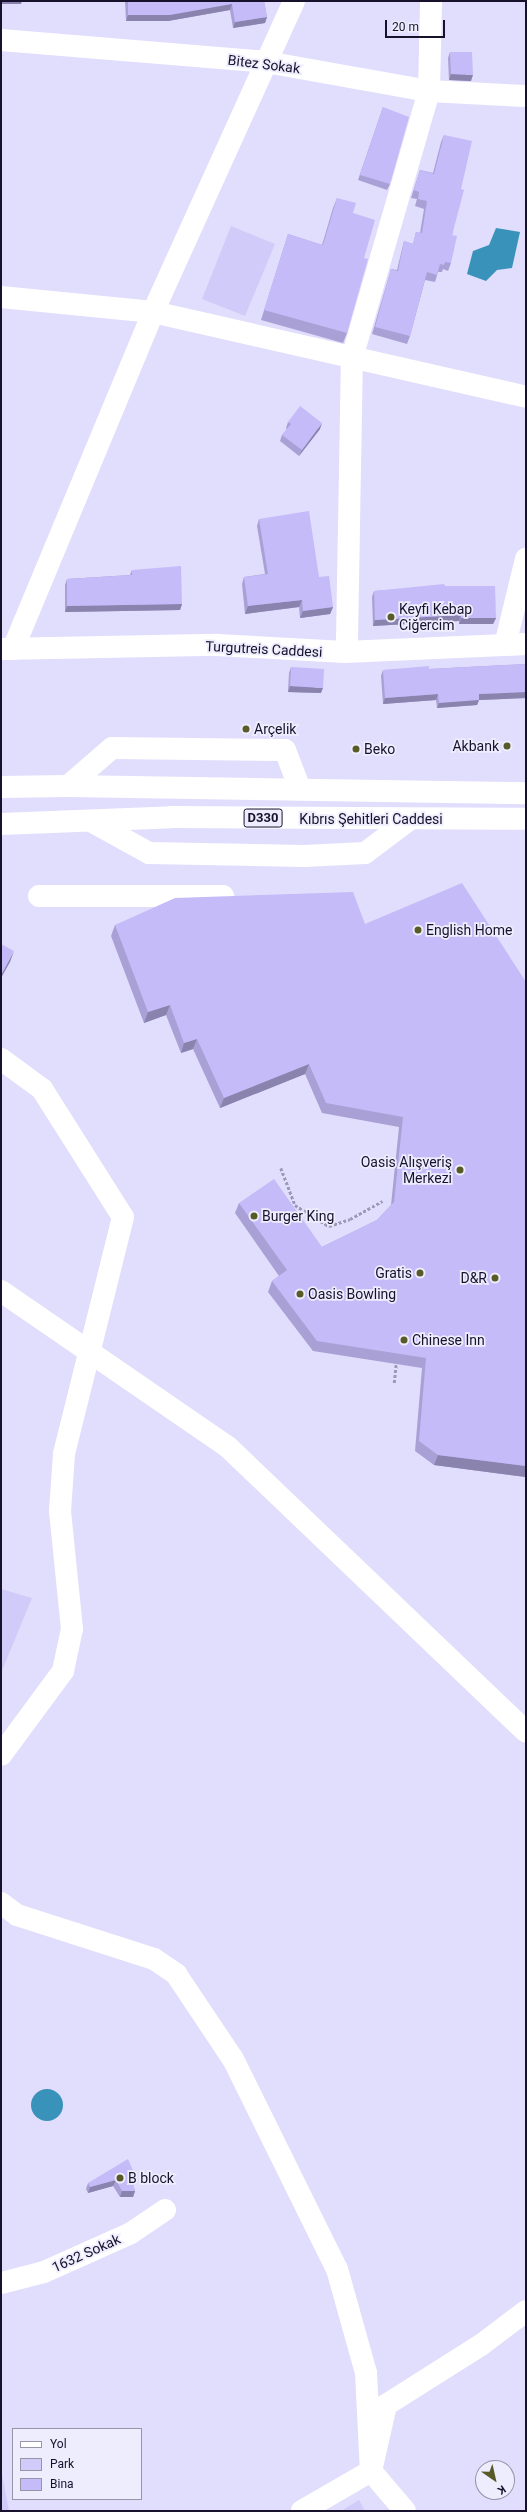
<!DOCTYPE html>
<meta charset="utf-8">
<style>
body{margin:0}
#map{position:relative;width:527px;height:2512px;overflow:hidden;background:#e1ddfd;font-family:Roboto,sans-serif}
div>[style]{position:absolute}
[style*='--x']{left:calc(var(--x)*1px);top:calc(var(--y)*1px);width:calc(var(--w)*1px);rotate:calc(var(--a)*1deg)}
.green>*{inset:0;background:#d1cbfa}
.water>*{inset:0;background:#3992ba}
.round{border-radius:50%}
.path>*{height:2.5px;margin-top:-1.25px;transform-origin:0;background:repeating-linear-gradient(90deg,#9d98b6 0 3px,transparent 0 5px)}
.minor>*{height:22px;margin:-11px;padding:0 11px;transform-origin:11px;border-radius:11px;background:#fff}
.highway>*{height:22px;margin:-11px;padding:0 11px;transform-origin:11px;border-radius:11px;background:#fff}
.wall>*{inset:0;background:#a9a1d5}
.shaded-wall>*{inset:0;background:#8983ae}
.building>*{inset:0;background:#c4bbf8}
.dots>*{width:11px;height:11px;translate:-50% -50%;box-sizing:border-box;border:2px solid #eeedfd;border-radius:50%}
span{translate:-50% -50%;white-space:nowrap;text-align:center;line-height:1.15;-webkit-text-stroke:3.5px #eeedfd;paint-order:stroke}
.shield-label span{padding:1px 3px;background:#eeedfd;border:1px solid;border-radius:3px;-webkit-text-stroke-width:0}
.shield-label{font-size:13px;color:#17112c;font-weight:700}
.street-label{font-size:14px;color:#17112c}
.poi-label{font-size:14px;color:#17112c}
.left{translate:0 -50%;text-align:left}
.right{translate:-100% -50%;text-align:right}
.frame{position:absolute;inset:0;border:2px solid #17112c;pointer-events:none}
.legend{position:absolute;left:12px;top:2428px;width:130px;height:72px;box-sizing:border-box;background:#eeedfd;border:1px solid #9895a9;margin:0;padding:5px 7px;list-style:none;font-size:12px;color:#17112c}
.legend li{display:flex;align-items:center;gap:8px;height:20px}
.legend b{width:20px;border:1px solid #9895a9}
.north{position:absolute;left:475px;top:2460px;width:40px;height:40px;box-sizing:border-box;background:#eeedfd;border:1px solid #9895a9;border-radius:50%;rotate:146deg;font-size:11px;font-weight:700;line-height:16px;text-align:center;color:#17112c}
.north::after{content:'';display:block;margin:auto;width:14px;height:18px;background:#585a27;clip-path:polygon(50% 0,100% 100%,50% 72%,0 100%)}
.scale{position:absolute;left:385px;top:20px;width:60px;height:18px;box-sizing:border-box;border:2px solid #17112c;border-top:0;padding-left:5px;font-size:12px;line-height:14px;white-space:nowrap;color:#17112c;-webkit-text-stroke:3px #eeedfd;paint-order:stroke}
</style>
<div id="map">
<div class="green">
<i style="clip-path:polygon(231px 226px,275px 244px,245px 316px,202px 299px)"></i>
<i style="clip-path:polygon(1px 1589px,32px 1598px,1px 1673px)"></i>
<i style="clip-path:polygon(1px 2469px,9px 2511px,1px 2511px)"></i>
<i style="clip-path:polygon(359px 2500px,365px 2511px,341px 2511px)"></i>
</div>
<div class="water">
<i style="clip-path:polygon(496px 228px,520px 232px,512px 268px,497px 270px,486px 281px,467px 274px,473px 251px,489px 245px)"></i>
<i class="round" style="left:31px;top:2089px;width:32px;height:32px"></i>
</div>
<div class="path">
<i style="--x:281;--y:1168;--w:40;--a:69"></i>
<i style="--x:295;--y:1205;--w:40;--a:32"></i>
<i style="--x:329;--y:1226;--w:22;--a:-18"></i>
<i style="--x:350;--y:1219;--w:37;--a:-29"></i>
<i style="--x:394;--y:1383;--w:19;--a:-84"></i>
</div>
<div class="minor">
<i style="--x:1;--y:40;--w:266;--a:4.7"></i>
<i style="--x:266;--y:62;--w:166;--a:10.1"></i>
<i style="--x:429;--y:91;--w:97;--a:3"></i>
<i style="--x:1;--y:297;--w:153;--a:5.6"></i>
<i style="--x:153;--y:312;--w:383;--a:12.8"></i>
<i style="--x:505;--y:645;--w:89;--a:-76.3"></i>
<i style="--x:1;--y:649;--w:216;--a:-1.1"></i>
<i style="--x:217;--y:645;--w:128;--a:3.1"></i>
<i style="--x:345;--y:652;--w:181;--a:-2.5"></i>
<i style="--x:13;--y:649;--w:365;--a:-67.4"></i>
<i style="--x:153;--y:312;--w:341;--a:-65.6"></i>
<i style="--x:345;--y:652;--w:12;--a:-81"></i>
<i style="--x:347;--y:640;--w:282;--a:-89"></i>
<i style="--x:352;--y:358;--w:278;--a:-73.9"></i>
<i style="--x:429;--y:91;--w:90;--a:-88.7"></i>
<i style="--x:68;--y:786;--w:58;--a:-40.8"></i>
<i style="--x:112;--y:748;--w:173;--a:0.7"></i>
<i style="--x:285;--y:750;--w:42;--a:69"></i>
<i style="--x:91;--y:821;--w:66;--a:28.9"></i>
<i style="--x:149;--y:853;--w:155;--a:1.1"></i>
<i style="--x:304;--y:856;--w:61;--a:-2.8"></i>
<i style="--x:365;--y:853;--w:55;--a:-36.9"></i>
<i style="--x:39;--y:896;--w:184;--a:0"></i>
<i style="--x:1;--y:1059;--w:51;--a:36.2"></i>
<i style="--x:42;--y:1089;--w:151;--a:57.7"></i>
<i style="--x:123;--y:1217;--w:244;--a:104"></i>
<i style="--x:64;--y:1454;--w:57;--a:94"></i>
<i style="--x:60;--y:1511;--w:119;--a:84.2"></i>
<i style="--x:72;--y:1629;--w:43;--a:102.1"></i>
<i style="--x:63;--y:1671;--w:104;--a:126.4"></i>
<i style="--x:1;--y:1291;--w:275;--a:34.5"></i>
<i style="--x:228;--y:1447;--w:412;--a:43.7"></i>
<i style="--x:1;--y:1903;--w:20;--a:37"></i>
<i style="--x:17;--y:1915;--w:144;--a:17.8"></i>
<i style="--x:154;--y:1959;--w:27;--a:34"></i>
<i style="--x:176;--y:1974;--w:102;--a:56.2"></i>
<i style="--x:233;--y:2059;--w:234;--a:63.7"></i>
<i style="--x:337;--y:2269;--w:108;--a:74.4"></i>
<i style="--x:366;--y:2373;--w:98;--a:87.1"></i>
<i style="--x:371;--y:2471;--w:80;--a:149.9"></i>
<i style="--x:1;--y:2283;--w:44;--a:-14.3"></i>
<i style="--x:44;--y:2272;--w:51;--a:-24.1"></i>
<i style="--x:91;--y:2251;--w:44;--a:-24.2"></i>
<i style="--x:131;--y:2233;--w:41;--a:-34.1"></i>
<i style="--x:405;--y:2511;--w:52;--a:-130.4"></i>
<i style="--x:371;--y:2471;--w:68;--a:-77.2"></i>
<i style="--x:386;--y:2405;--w:112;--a:-32.3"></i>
<i style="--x:481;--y:2345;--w:56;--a:-37.1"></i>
</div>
<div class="highway">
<i style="--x:1;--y:787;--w:67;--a:-0.9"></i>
<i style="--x:68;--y:786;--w:458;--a:0.9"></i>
<i style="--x:1;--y:824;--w:171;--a:-2.3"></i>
<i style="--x:172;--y:817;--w:354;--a:0.3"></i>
</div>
<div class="wall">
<i style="clip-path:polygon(125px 1px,264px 1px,267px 17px,265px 23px,233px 28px,230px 10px,168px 21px,126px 21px)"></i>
<i style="clip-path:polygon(450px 52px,471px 81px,449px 80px,448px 58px)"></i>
<i style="clip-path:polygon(383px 107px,390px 184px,387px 190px,358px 180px)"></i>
<i style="clip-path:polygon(444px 135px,461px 189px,452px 235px,451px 263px,448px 271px,443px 269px,442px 272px,438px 272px,435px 282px,425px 280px,410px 336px,407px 344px,372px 334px,391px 269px,397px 270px,402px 249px,404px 241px,413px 244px,416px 232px,420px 233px,424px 209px,415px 206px,417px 199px,411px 198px,420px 170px,433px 173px,441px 142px)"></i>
<i style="clip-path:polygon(337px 198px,353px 213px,364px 258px,347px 333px,343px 343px,261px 320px,288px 234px,322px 245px,333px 208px)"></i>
<i style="clip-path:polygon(288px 422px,320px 429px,299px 456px,280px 441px,282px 435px,287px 429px,286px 428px)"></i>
<i style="clip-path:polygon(259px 519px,319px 577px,333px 607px,330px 614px,300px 618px,299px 607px,245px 614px,242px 584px,244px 577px,265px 574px,257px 526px)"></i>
<i style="clip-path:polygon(132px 570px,182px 604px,180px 610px,65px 612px,65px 585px,67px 579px,130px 575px)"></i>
<i style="clip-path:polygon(445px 586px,496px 618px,493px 624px,459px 624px,459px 621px,373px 626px,372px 597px,374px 591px)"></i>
<i style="clip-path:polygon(526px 664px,526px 698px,479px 700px,477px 705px,437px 708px,436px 700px,383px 704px,381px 676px,383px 670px,429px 669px)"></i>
<i style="clip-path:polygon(291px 667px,321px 693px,288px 692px,289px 673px)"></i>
<i style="clip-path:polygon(365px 924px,526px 982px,526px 1477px,434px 1465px,415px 1451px,422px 1368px,313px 1351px,268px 1292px,272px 1281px,279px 1276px,235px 1213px,239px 1203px,322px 1247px,377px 1220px,391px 1205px,399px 1127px,322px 1113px,305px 1074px,220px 1108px,193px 1049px,181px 1053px,166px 1015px,144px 1023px,111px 936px,115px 925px)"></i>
<i style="clip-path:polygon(135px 2175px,132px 2181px,135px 2191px,133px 2197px,120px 2197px,113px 2186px,88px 2193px,86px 2189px,88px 2183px)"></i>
</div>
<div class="shaded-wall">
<i style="clip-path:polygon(1px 1px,22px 1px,21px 4px,1px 4px)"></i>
<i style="clip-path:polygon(232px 4px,230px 10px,168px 21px,126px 21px,128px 15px)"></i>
<i style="clip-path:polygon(267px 17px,265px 23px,233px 28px,235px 22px)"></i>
<i style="clip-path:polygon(451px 74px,473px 75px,471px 81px,449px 80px)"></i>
<i style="clip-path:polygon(322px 423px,320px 429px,299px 456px,302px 450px)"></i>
<i style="clip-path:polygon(302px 600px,299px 607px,245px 614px,248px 606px)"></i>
<i style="clip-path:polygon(182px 604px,180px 610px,65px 612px,67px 606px)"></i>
<i style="clip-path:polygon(333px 607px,330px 614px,300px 618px,303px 611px)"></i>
<i style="clip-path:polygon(461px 615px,459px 621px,373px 626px,375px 620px)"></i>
<i style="clip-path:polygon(461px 618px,496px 618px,493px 624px,459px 624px)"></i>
<i style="clip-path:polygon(290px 686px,323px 688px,321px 693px,288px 692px)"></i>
<i style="clip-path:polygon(526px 692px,526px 698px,479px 700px,477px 705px,437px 708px,439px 703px,479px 694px)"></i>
<i style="clip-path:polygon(438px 694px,436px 700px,383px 704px,385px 698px)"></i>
<i style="clip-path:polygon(14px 951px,10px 962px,1px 978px,1px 975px)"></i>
<i style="clip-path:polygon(170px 1005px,166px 1015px,144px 1023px,148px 1012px)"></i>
<i style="clip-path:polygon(197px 1039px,193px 1049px,181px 1053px,184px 1043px)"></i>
<i style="clip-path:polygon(309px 1064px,305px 1074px,220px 1108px,224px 1098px)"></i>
<i style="clip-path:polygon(438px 1455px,526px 1466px,526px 1477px,434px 1465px)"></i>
<i style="clip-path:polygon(135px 2175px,133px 2181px,129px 2182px,131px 2176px)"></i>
<i style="clip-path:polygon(116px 2180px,113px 2186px,88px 2193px,90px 2187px)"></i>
<i style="clip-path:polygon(122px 2191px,135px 2191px,133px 2197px,120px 2197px)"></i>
</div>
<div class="building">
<i style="clip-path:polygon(128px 1px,264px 1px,267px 17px,235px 22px,232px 4px,170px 15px,128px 15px)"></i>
<i style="clip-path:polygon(450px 52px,472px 52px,473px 75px,451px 74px)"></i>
<i style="clip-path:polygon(383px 107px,409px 117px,390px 184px,360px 175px)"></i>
<i style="clip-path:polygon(444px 135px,472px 141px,461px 189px,464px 190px,452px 235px,457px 236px,451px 263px,445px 262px,444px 265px,440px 264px,437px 275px,427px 272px,410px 336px,375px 327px,391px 269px,398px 271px,404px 241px,413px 244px,416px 232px,422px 233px,427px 201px,418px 199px,419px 192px,414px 190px,420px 170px,434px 174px)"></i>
<i style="clip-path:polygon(337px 198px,356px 203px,353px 213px,375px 220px,364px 258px,368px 259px,347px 333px,264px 310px,288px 234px,323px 245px)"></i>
<i style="clip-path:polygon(300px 406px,322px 423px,302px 450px,282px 435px,291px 424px,288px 422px)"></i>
<i style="clip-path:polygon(309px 511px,319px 577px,329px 576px,333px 607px,303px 611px,302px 600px,248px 606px,244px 577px,268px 574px,259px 519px)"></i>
<i style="clip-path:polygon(181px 566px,182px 604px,67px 606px,67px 579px,132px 575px,132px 570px)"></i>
<i style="clip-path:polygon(444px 584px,445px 586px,495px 586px,496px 618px,461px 618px,461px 615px,375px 620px,374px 591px)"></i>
<i style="clip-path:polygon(526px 664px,526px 692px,479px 694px,479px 700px,439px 703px,438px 694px,385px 698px,383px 670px,429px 666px,429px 669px)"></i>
<i style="clip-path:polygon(291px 667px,324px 669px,323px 688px,290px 686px)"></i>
<i style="clip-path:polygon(462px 883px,526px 982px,526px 1466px,438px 1455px,419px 1441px,426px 1358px,317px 1341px,272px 1281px,287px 1270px,239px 1203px,274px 1179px,322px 1247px,377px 1220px,394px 1202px,403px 1117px,326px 1103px,309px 1064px,224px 1098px,197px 1039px,184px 1043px,170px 1005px,148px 1012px,115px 925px,175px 898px,353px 892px,365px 924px)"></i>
<i style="clip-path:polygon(1px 944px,14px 951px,1px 975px)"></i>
<i style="clip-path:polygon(128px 2159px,135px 2175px,131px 2176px,135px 2191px,122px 2191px,116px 2180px,90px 2187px,88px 2183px)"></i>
</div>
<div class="dots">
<i style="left:391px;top:617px;background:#585a27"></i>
<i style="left:246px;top:729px;background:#585a27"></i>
<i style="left:507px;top:746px;background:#585a27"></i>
<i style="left:356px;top:749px;background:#585a27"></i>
<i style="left:418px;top:930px;background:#585a27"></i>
<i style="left:460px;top:1170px;background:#585a27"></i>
<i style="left:254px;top:1216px;background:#585a27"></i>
<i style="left:420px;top:1273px;background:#585a27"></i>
<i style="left:495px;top:1278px;background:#585a27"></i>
<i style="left:300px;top:1294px;background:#585a27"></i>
<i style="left:404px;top:1340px;background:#585a27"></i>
<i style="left:120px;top:2178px;background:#585a27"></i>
</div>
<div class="shield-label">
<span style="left:263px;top:818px">D330</span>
</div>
<div class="street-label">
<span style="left:264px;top:64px;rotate:7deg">Bitez Sokak</span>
<span style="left:264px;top:649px;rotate:3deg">Turgutreis Caddesi</span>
<span style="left:371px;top:819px">Kıbrıs Şehitleri Caddesi</span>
<span style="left:86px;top:2253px;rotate:-24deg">1632 Sokak</span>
</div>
<div class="poi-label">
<span class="left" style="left:399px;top:617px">Keyfi Kebap<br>Ciğercim</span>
<span class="left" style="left:254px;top:729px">Arçelik</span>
<span class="right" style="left:499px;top:746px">Akbank</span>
<span class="left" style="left:364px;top:749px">Beko</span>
<span class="left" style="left:426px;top:930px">English Home</span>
<span class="right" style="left:452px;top:1170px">Oasis Alışveriş<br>Merkezi</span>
<span class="left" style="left:262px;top:1216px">Burger King</span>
<span class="right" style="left:412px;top:1273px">Gratis</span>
<span class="right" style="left:487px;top:1278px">D&amp;R</span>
<span class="left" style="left:308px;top:1294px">Oasis Bowling</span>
<span class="left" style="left:412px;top:1340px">Chinese Inn</span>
<span class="left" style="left:128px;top:2178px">B block</span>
</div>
<div class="frame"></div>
<ul class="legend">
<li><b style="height:5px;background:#fff"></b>Yol</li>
<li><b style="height:11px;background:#d1cbfa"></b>Park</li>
<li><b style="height:11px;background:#c4bbf8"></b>Bina</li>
</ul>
<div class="north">K</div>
<div class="scale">20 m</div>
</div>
